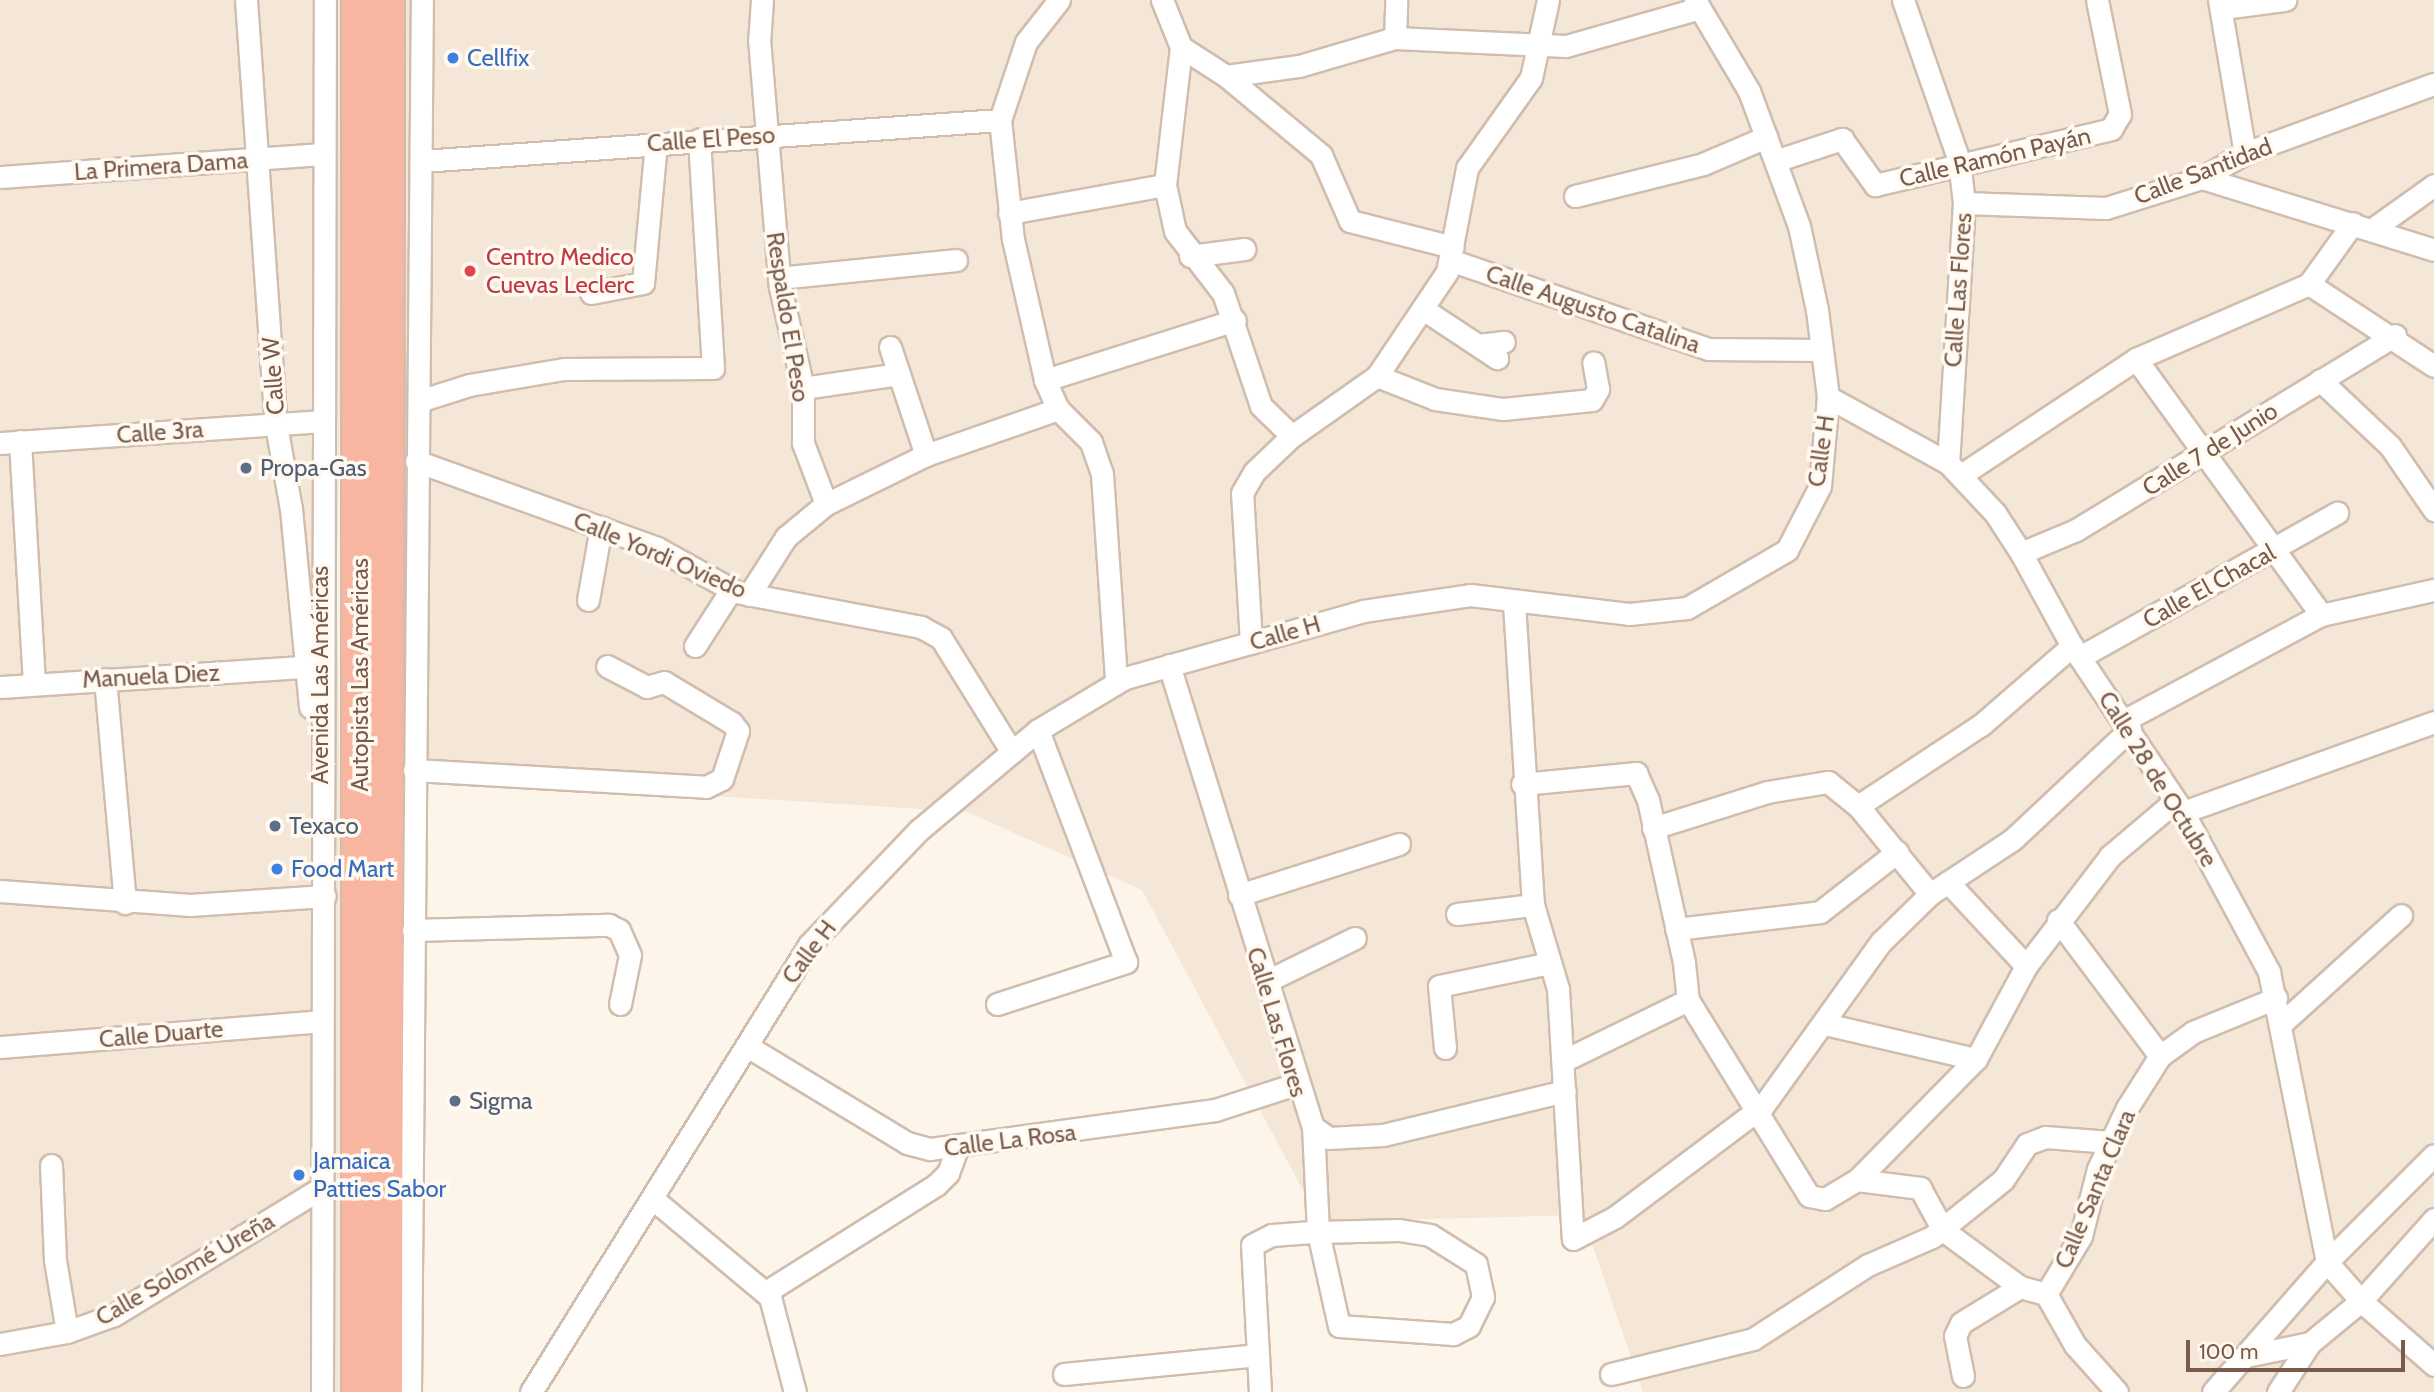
<!DOCTYPE html>
<meta charset="utf-8">
<style>
body{margin:0}
#map{position:relative;width:2434px;height:1392px;overflow:hidden;background:#fdf5e9;font-family:Cabin,sans-serif}
div>[style]{position:absolute}
[style*='--x']{left:calc(var(--x)*1px);top:calc(var(--y)*1px);width:calc(var(--w)*1px);rotate:calc(var(--a)*1deg)}
.residential>*{inset:0;background:#f5e7d7}
.roads{filter:drop-shadow(2px 0 #d0bdae) drop-shadow(-2px 0 #d0bdae) drop-shadow(0 2px #d0bdae) drop-shadow(0 -2px #d0bdae)}
.minor>*{height:21px;margin:-10.5px;padding:0 10.5px;transform-origin:10.5px;border-radius:10.5px;background:#fff}
.highway>*{height:32px;margin:-16px;padding:0 16px;transform-origin:16px;border-radius:16px;background:#f8b6a0}
.dots>*{width:19px;height:19px;translate:-50% -50%;box-sizing:border-box;border:4px solid #fff9f0;border-radius:50%}
span{translate:-50% -50%;white-space:nowrap;text-align:center;line-height:1.15;-webkit-text-stroke:7px #fff9f0;paint-order:stroke}
.shop-label{font-size:24px;color:#366cbe}
.left{translate:0 -50%;text-align:left}
.street-label{font-size:24px;color:#795b4c}
.health-label{font-size:24px;color:#be3a42}
.service-label{font-size:24px;color:#4e5e75}
.scale{position:absolute;left:2186px;top:1340px;width:219px;height:32px;box-sizing:border-box;border:4px solid #795b4c;border-top:0;padding-left:9px;font-size:21px;line-height:24px;white-space:nowrap;color:#795b4c;-webkit-text-stroke:5px #fff9f0;paint-order:stroke}
</style>
<div id="map">
<div class="residential">
<i style="clip-path:polygon(0 0,347px 0,337px 582px,348px 1392px,0 1392px)"></i>
<i style="clip-path:polygon(400px 0,2434px 0,2434px 1392px,1643px 1392px,1582px 1215px,1320px 1222px,1142px 890px,967px 812px,411px 777px)"></i>
</div>
<div class="roads">
<div class="minor">
<i style="--x:246;--y:0;--w:426;--a:86"></i>
<i style="--x:276;--y:425;--w:85;--a:79.9"></i>
<i style="--x:291;--y:509;--w:199;--a:84.5"></i>
<i style="--x:762;--y:0;--w:39;--a:94"></i>
<i style="--x:759;--y:39;--w:249;--a:85.2"></i>
<i style="--x:780;--y:287;--w:104;--a:77.2"></i>
<i style="--x:803;--y:388;--w:55;--a:90"></i>
<i style="--x:803;--y:443;--w:65;--a:69.3"></i>
<i style="--x:1059;--y:0;--w:53;--a:128.2"></i>
<i style="--x:1026;--y:42;--w:82;--a:108.4"></i>
<i style="--x:1000;--y:120;--w:120;--a:83.8"></i>
<i style="--x:1013;--y:239;--w:145;--a:77.2"></i>
<i style="--x:1045;--y:380;--w:32;--a:66"></i>
<i style="--x:1058;--y:409;--w:47;--a:45"></i>
<i style="--x:1091;--y:442;--w:34;--a:71"></i>
<i style="--x:1102;--y:474;--w:208;--a:86.1"></i>
<i style="--x:1162;--y:0;--w:51;--a:68"></i>
<i style="--x:1181;--y:47;--w:54;--a:32.8"></i>
<i style="--x:1226;--y:76;--w:74;--a:-7.8"></i>
<i style="--x:1299;--y:66;--w:100;--a:-16.3"></i>
<i style="--x:1395;--y:38;--w:171;--a:2.7"></i>
<i style="--x:1566;--y:46;--w:136;--a:-15.8"></i>
<i style="--x:1903;--y:0;--w:170;--a:70.8"></i>
<i style="--x:1959;--y:161;--w:42;--a:83.2"></i>
<i style="--x:1964;--y:203;--w:260;--a:93.5"></i>
<i style="--x:2219;--y:0;--w:155;--a:80.4"></i>
<i style="--x:2223;--y:8;--w:63;--a:-7.4"></i>
<i style="--x:1395;--y:38;--w:38;--a:-88"></i>
<i style="--x:1181;--y:47;--w:139;--a:96.6"></i>
<i style="--x:1165;--y:185;--w:47;--a:77.7"></i>
<i style="--x:1175;--y:231;--w:78;--a:52.3"></i>
<i style="--x:1223;--y:293;--w:119;--a:71.4"></i>
<i style="--x:1261;--y:406;--w:43;--a:44.1"></i>
<i style="--x:1226;--y:76;--w:124;--a:39.7"></i>
<i style="--x:1321;--y:155;--w:72;--a:66.3"></i>
<i style="--x:1350;--y:221;--w:106;--a:14.2"></i>
<i style="--x:422;--y:161;--w:579;--a:-4.06"></i>
<i style="--x:1775;--y:161;--w:71;--a:-18.2"></i>
<i style="--x:1842;--y:139;--w:57;--a:54.3"></i>
<i style="--x:1875;--y:185;--w:243;--a:-13.3"></i>
<i style="--x:2111;--y:129;--w:17;--a:-59"></i>
<i style="--x:2120;--y:114;--w:116;--a:-101.4"></i>
<i style="--x:0;--y:177;--w:323;--a:-4.1"></i>
<i style="--x:2202;--y:178;--w:243;--a:17.2"></i>
<i style="--x:1575;--y:196;--w:132;--a:-14"></i>
<i style="--x:1703;--y:164;--w:69;--a:-23.2"></i>
<i style="--x:1964;--y:203;--w:142;--a:2"></i>
<i style="--x:2106;--y:208;--w:101;--a:-17.4"></i>
<i style="--x:2202;--y:178;--w:50;--a:-30.2"></i>
<i style="--x:2245;--y:153;--w:201;--a:-20.1"></i>
<i style="--x:1009;--y:213;--w:158;--a:-10.2"></i>
<i style="--x:2374;--y:228;--w:74;--a:-35.6"></i>
<i style="--x:1190;--y:256;--w:55;--a:-7.3"></i>
<i style="--x:1450;--y:260;--w:273;--a:19"></i>
<i style="--x:1708;--y:349;--w:113;--a:0.5"></i>
<i style="--x:779;--y:278;--w:178;--a:-5.8"></i>
<i style="--x:2309;--y:284;--w:149;--a:33.3"></i>
<i style="--x:591;--y:293;--w:53;--a:-10.9"></i>
<i style="--x:643;--y:283;--w:141;--a:-84.7"></i>
<i style="--x:1423;--y:309;--w:89;--a:33.5"></i>
<i style="--x:1478;--y:345;--w:26;--a:-7"></i>
<i style="--x:890;--y:347;--w:114;--a:71.6"></i>
<i style="--x:2136;--y:359;--w:316;--a:54.1"></i>
<i style="--x:1377;--y:376;--w:62;--a:21.6"></i>
<i style="--x:1435;--y:399;--w:69;--a:8.4"></i>
<i style="--x:1503;--y:409;--w:89;--a:-5.8"></i>
<i style="--x:1592;--y:400;--w:13;--a:-61"></i>
<i style="--x:1598;--y:389;--w:27;--a:-100"></i>
<i style="--x:1045;--y:380;--w:199;--a:-17.5"></i>
<i style="--x:2320;--y:380;--w:96;--a:43.3"></i>
<i style="--x:2390;--y:446;--w:78;--a:55.5"></i>
<i style="--x:803;--y:388;--w:97;--a:-8.3"></i>
<i style="--x:1828;--y:397;--w:137;--a:28.8"></i>
<i style="--x:1948;--y:463;--w:69;--a:46.8"></i>
<i style="--x:1995;--y:513;--w:48;--a:57"></i>
<i style="--x:2021;--y:553;--w:106;--a:61.3"></i>
<i style="--x:2072;--y:646;--w:200;--a:56.2"></i>
<i style="--x:2183;--y:812;--w:182;--a:61.7"></i>
<i style="--x:2269;--y:972;--w:296;--a:78.7"></i>
<i style="--x:2327;--y:1262;--w:52;--a:48.9"></i>
<i style="--x:2361;--y:1301;--w:97;--a:41.2"></i>
<i style="--x:419;--y:401;--w:52;--a:-17.7"></i>
<i style="--x:469;--y:385;--w:96;--a:-9.6"></i>
<i style="--x:564;--y:369;--w:149;--a:-0.4"></i>
<i style="--x:713;--y:368;--w:229;--a:-93.5"></i>
<i style="--x:20;--y:441;--w:242;--a:86.7"></i>
<i style="--x:0;--y:443;--w:321;--a:-3.9"></i>
<i style="--x:416;--y:461;--w:256;--a:19.8"></i>
<i style="--x:657;--y:548;--w:90;--a:29.1"></i>
<i style="--x:736;--y:592;--w:188;--a:10.7"></i>
<i style="--x:921;--y:627;--w:23;--a:29"></i>
<i style="--x:941;--y:638;--w:134;--a:58.1"></i>
<i style="--x:1961;--y:475;--w:210;--a:-33.5"></i>
<i style="--x:2136;--y:359;--w:189;--a:-23.4"></i>
<i style="--x:2309;--y:284;--w:75;--a:-54.2"></i>
<i style="--x:2021;--y:553;--w:60;--a:-22.7"></i>
<i style="--x:2076;--y:530;--w:374;--a:-31.4"></i>
<i style="--x:749;--y:595;--w:69;--a:-57.5"></i>
<i style="--x:786;--y:537;--w:52;--a:-39.5"></i>
<i style="--x:826;--y:504;--w:111;--a:-26.1"></i>
<i style="--x:926;--y:455;--w:140;--a:-19.2"></i>
<i style="--x:588;--y:600;--w:74;--a:-79.9"></i>
<i style="--x:1514;--y:603;--w:303;--a:86.4"></i>
<i style="--x:1533;--y:905;--w:88;--a:73.4"></i>
<i style="--x:1558;--y:989;--w:250;--a:86.6"></i>
<i style="--x:1573;--y:1239;--w:47;--a:-27.6"></i>
<i style="--x:1615;--y:1217;--w:185;--a:-36.9"></i>
<i style="--x:1763;--y:1106;--w:202;--a:-54.3"></i>
<i style="--x:1881;--y:942;--w:69;--a:-44.4"></i>
<i style="--x:1930;--y:894;--w:98;--a:-33.4"></i>
<i style="--x:2012;--y:840;--w:162;--a:-43.2"></i>
<i style="--x:1251;--y:643;--w:150;--a:-93.4"></i>
<i style="--x:1242;--y:493;--w:24;--a:-60"></i>
<i style="--x:1254;--y:472;--w:52;--a:-43.5"></i>
<i style="--x:1292;--y:436;--w:104;--a:-35.2"></i>
<i style="--x:1377;--y:376;--w:125;--a:-56.1"></i>
<i style="--x:1447;--y:272;--w:106;--a:-79.1"></i>
<i style="--x:1467;--y:168;--w:110;--a:-54.6"></i>
<i style="--x:1531;--y:78;--w:80;--a:-77.7"></i>
<i style="--x:695;--y:646;--w:67;--a:-57.3"></i>
<i style="--x:2080;--y:657;--w:295;--a:-29.3"></i>
<i style="--x:1169;--y:665;--w:484;--a:72.7"></i>
<i style="--x:1313;--y:1127;--w:19;--a:35"></i>
<i style="--x:1329;--y:1138;--w:54;--a:-3.2"></i>
<i style="--x:1383;--y:1135;--w:187;--a:-13.6"></i>
<i style="--x:105;--y:679;--w:225;--a:84.9"></i>
<i style="--x:0;--y:687;--w:303;--a:-3.8"></i>
<i style="--x:2125;--y:720;--w:222;--a:-28.2"></i>
<i style="--x:2321;--y:615;--w:116;--a:-12.5"></i>
<i style="--x:414;--y:770;--w:292;--a:3.3"></i>
<i style="--x:706;--y:787;--w:18;--a:-27"></i>
<i style="--x:722;--y:779;--w:51;--a:-71.6"></i>
<i style="--x:738;--y:731;--w:10;--a:-127"></i>
<i style="--x:732;--y:723;--w:79;--a:-148.9"></i>
<i style="--x:664;--y:682;--w:18;--a:164"></i>
<i style="--x:647;--y:687;--w:45;--a:-152.3"></i>
<i style="--x:1522;--y:784;--w:115;--a:-5.5"></i>
<i style="--x:1636;--y:773;--w:30;--a:66"></i>
<i style="--x:1648;--y:800;--w:167;--a:77.5"></i>
<i style="--x:1684;--y:963;--w:37;--a:84"></i>
<i style="--x:1688;--y:1000;--w:139;--a:154"></i>
<i style="--x:1858;--y:806;--w:147;--a:-33.4"></i>
<i style="--x:1981;--y:725;--w:121;--a:-41"></i>
<i style="--x:2183;--y:812;--w:267;--a:-19.7"></i>
<i style="--x:1653;--y:828;--w:120;--a:-17.5"></i>
<i style="--x:1767;--y:792;--w:62;--a:-9.3"></i>
<i style="--x:1828;--y:782;--w:38;--a:39"></i>
<i style="--x:1858;--y:806;--w:114;--a:50.7"></i>
<i style="--x:1948;--y:882;--w:115;--a:47.1"></i>
<i style="--x:0;--y:891;--w:191;--a:4.2"></i>
<i style="--x:190;--y:905;--w:135;--a:-3.8"></i>
<i style="--x:1239;--y:895;--w:168;--a:-17.7"></i>
<i style="--x:1457;--y:914;--w:77;--a:-6.8"></i>
<i style="--x:2058;--y:920;--w:170;--a:53.1"></i>
<i style="--x:1676;--y:929;--w:145;--a:-6.7"></i>
<i style="--x:1820;--y:912;--w:98;--a:-37.9"></i>
<i style="--x:413;--y:930;--w:196;--a:-1.5"></i>
<i style="--x:609;--y:925;--w:11;--a:27"></i>
<i style="--x:619;--y:930;--w:27;--a:66"></i>
<i style="--x:630;--y:955;--w:50;--a:101.5"></i>
<i style="--x:1265;--y:982;--w:100;--a:-26.1"></i>
<i style="--x:1688;--y:1000;--w:230;--a:58.3"></i>
<i style="--x:1809;--y:1196;--w:16;--a:11"></i>
<i style="--x:1825;--y:1199;--w:37;--a:-31"></i>
<i style="--x:1857;--y:1180;--w:64;--a:7.2"></i>
<i style="--x:1920;--y:1188;--w:48;--a:61.3"></i>
<i style="--x:1943;--y:1230;--w:96;--a:36.5"></i>
<i style="--x:2020;--y:1287;--w:27;--a:15"></i>
<i style="--x:997;--y:1004;--w:136;--a:-18"></i>
<i style="--x:1126;--y:962;--w:248;--a:-110.8"></i>
<i style="--x:1825;--y:1024;--w:155;--a:13.1"></i>
<i style="--x:2281;--y:1024;--w:162;--a:-42.2"></i>
<i style="--x:747;--y:1046;--w:187;--a:31.2"></i>
<i style="--x:907;--y:1143;--w:24;--a:15"></i>
<i style="--x:930;--y:1149;--w:288;--a:-7.8"></i>
<i style="--x:1215;--y:1110;--w:85;--a:-17.8"></i>
<i style="--x:0;--y:1047;--w:323;--a:-4.6"></i>
<i style="--x:1445;--y:1048;--w:62;--a:-95.5"></i>
<i style="--x:1439;--y:986;--w:113;--a:-11.7"></i>
<i style="--x:51;--y:1165;--w:95;--a:87.6"></i>
<i style="--x:55;--y:1260;--w:73;--a:80.5"></i>
<i style="--x:1857;--y:1180;--w:170;--a:-45.5"></i>
<i style="--x:1976;--y:1059;--w:106;--a:-61.7"></i>
<i style="--x:2026;--y:966;--w:138;--a:-52.6"></i>
<i style="--x:2110;--y:856;--w:85;--a:-40.2"></i>
<i style="--x:653;--y:1199;--w:153;--a:39.9"></i>
<i style="--x:770;--y:1297;--w:98;--a:75.3"></i>
<i style="--x:766;--y:1292;--w:201;--a:-32.2"></i>
<i style="--x:936;--y:1185;--w:17;--a:-45"></i>
<i style="--x:948;--y:1173;--w:27;--a:-70"></i>
<i style="--x:0;--y:1344;--w:68;--a:-10.2"></i>
<i style="--x:67;--y:1332;--w:50;--a:-19.9"></i>
<i style="--x:114;--y:1315;--w:245;--a:-31.5"></i>
<i style="--x:2246;--y:1356;--w:65;--a:-11.5"></i>
<i style="--x:2310;--y:1343;--w:66;--a:-39.5"></i>
<i style="--x:2361;--y:1301;--w:110;--a:-48.3"></i>
<i style="--x:1064;--y:1374;--w:195;--a:-5.6"></i>
<i style="--x:1611;--y:1374;--w:146;--a:-13.8"></i>
<i style="--x:1753;--y:1339;--w:137;--a:-32.8"></i>
<i style="--x:1868;--y:1265;--w:70;--a:-23.6"></i>
<i style="--x:1932;--y:1237;--w:91;--a:-38.8"></i>
<i style="--x:2003;--y:1180;--w:43;--a:-56.3"></i>
<i style="--x:2027;--y:1144;--w:19;--a:-21"></i>
<i style="--x:2045;--y:1137;--w:66;--a:4.3"></i>
<i style="--x:1963;--y:1376;--w:41;--a:-101.3"></i>
<i style="--x:1955;--y:1336;--w:14;--a:-65"></i>
<i style="--x:1961;--y:1323;--w:69;--a:-31.4"></i>
<i style="--x:322;--y:1392;--w:1392;--a:-89.88"></i>
<i style="--x:410;--y:1392;--w:1392;--a:-89.51"></i>
<i style="--x:531;--y:1392;--w:526;--a:-58.12"></i>
<i style="--x:809;--y:945;--w:159;--a:-46.3"></i>
<i style="--x:919;--y:830;--w:155;--a:-40"></i>
<i style="--x:1038;--y:730;--w:101;--a:-30.9"></i>
<i style="--x:1125;--y:678;--w:247;--a:-15.7"></i>
<i style="--x:1363;--y:611;--w:108;--a:-8.5"></i>
<i style="--x:1470;--y:595;--w:160;--a:6.8"></i>
<i style="--x:1629;--y:614;--w:58;--a:-5.9"></i>
<i style="--x:1687;--y:608;--w:116;--a:-30.1"></i>
<i style="--x:1787;--y:550;--w:72;--a:-62.7"></i>
<i style="--x:1820;--y:486;--w:89;--a:-84.9"></i>
<i style="--x:1828;--y:397;--w:88;--a:-97.2"></i>
<i style="--x:1817;--y:310;--w:86;--a:-102.1"></i>
<i style="--x:1799;--y:226;--w:144;--a:-110.3"></i>
<i style="--x:1749;--y:91;--w:106;--a:-120.7"></i>
<i style="--x:1260;--y:1392;--w:147;--a:-93.1"></i>
<i style="--x:1252;--y:1245;--w:22;--a:-27"></i>
<i style="--x:1272;--y:1235;--w:40;--a:-4.3"></i>
<i style="--x:1312;--y:1232;--w:6;--a:0"></i>
<i style="--x:1318;--y:1232;--w:81;--a:-1.4"></i>
<i style="--x:1399;--y:1230;--w:31;--a:9"></i>
<i style="--x:1430;--y:1235;--w:54;--a:32.2"></i>
<i style="--x:1476;--y:1264;--w:34;--a:78"></i>
<i style="--x:1483;--y:1297;--w:32;--a:116"></i>
<i style="--x:1469;--y:1326;--w:18;--a:153"></i>
<i style="--x:1453;--y:1334;--w:114;--a:-176"></i>
<i style="--x:1339;--y:1326;--w:96;--a:-102.6"></i>
<i style="--x:1318;--y:1232;--w:105;--a:-92.7"></i>
<i style="--x:2117;--y:1392;--w:63;--a:-131.8"></i>
<i style="--x:2075;--y:1345;--w:59;--a:-119.6"></i>
<i style="--x:2046;--y:1294;--w:68;--a:-58.9"></i>
<i style="--x:2081;--y:1236;--w:69;--a:-75.8"></i>
<i style="--x:2098;--y:1169;--w:68;--a:-64.6"></i>
<i style="--x:2127;--y:1108;--w:62;--a:-57.6"></i>
<i style="--x:2160;--y:1056;--w:41;--a:-36"></i>
<i style="--x:2193;--y:1032;--w:90;--a:-22.3"></i>
<i style="--x:2213;--y:1392;--w:173;--a:-48.8"></i>
<i style="--x:2327;--y:1262;--w:151;--a:-45"></i>
<i style="--x:2278;--y:1392;--w:59;--a:-56.9"></i>
</div>
<div class="highway">
<i style="--x:358;--y:1392;--w:1392;--a:-90"></i>
<i style="--x:386;--y:1392;--w:1392;--a:-89.92"></i>
</div>
</div>
<div class="dots">
<i style="left:453px;top:58px;background:#3f7fe0"></i>
<i style="left:470px;top:271px;background:#e0444e"></i>
<i style="left:246px;top:468px;background:#5c6f8a"></i>
<i style="left:275px;top:826px;background:#5c6f8a"></i>
<i style="left:277px;top:869px;background:#3f7fe0"></i>
<i style="left:455px;top:1101px;background:#5c6f8a"></i>
<i style="left:299px;top:1175px;background:#3f7fe0"></i>
</div>
<div class="shop-label">
<span class="left" style="left:467px;top:58px">Cellfix</span>
<span class="left" style="left:291px;top:869px">Food Mart</span>
<span class="left" style="left:313px;top:1175px">Jamaica<br>Patties Sabor</span>
</div>
<div class="street-label">
<span style="left:711px;top:139px;rotate:-4deg">Calle El Peso</span>
<span style="left:1995px;top:157px;rotate:-13deg">Calle Ramón Payán</span>
<span style="left:161px;top:166px;rotate:-4deg">La Primera Dama</span>
<span style="left:2203px;top:171px;rotate:-21deg">Calle Santidad</span>
<span style="left:1958px;top:290px;rotate:-86deg">Calle Las Flores</span>
<span style="left:1593px;top:309px;rotate:19deg">Calle Augusto Catalina</span>
<span style="left:788px;top:317px;rotate:81deg">Respaldo El Peso</span>
<span style="left:273px;top:376px;rotate:-94deg">Calle W</span>
<span style="left:160px;top:432px;rotate:-4deg">Calle 3ra</span>
<span style="left:2210px;top:449px;rotate:-32deg">Calle 7 de Junio</span>
<span style="left:1821px;top:451px;rotate:-82deg">Calle H</span>
<span style="left:660px;top:555px;rotate:23deg">Calle Yordi Oviedo</span>
<span style="left:2209px;top:586px;rotate:-29deg">Calle El Chacal</span>
<span style="left:1285px;top:633px;rotate:-16deg">Calle H</span>
<span style="left:320px;top:675px;rotate:-90deg">Avenida Las Américas</span>
<span style="left:360px;top:675px;rotate:-90deg">Autopista Las Américas</span>
<span style="left:151px;top:676px;rotate:-3deg">Manuela Diez</span>
<span style="left:2158px;top:779px;rotate:58deg">Calle 28 de Octubre</span>
<span style="left:809px;top:952px;rotate:-53deg">Calle H</span>
<span style="left:1277px;top:1022px;rotate:73deg">Calle Las Flores</span>
<span style="left:161px;top:1034px;rotate:-5deg">Calle Duarte</span>
<span style="left:1010px;top:1140px;rotate:-7deg">Calle La Rosa</span>
<span style="left:2095px;top:1189px;rotate:-67deg">Calle Santa Clara</span>
<span style="left:185px;top:1269px;rotate:-30deg">Calle Solomé Ureña</span>
</div>
<div class="health-label">
<span class="left" style="left:486px;top:271px">Centro Medico<br>Cuevas Leclerc</span>
</div>
<div class="service-label">
<span class="left" style="left:260px;top:468px">Propa-Gas</span>
<span class="left" style="left:289px;top:826px">Texaco</span>
<span class="left" style="left:469px;top:1101px">Sigma</span>
</div>
<div class="scale">100 m</div>
</div>
